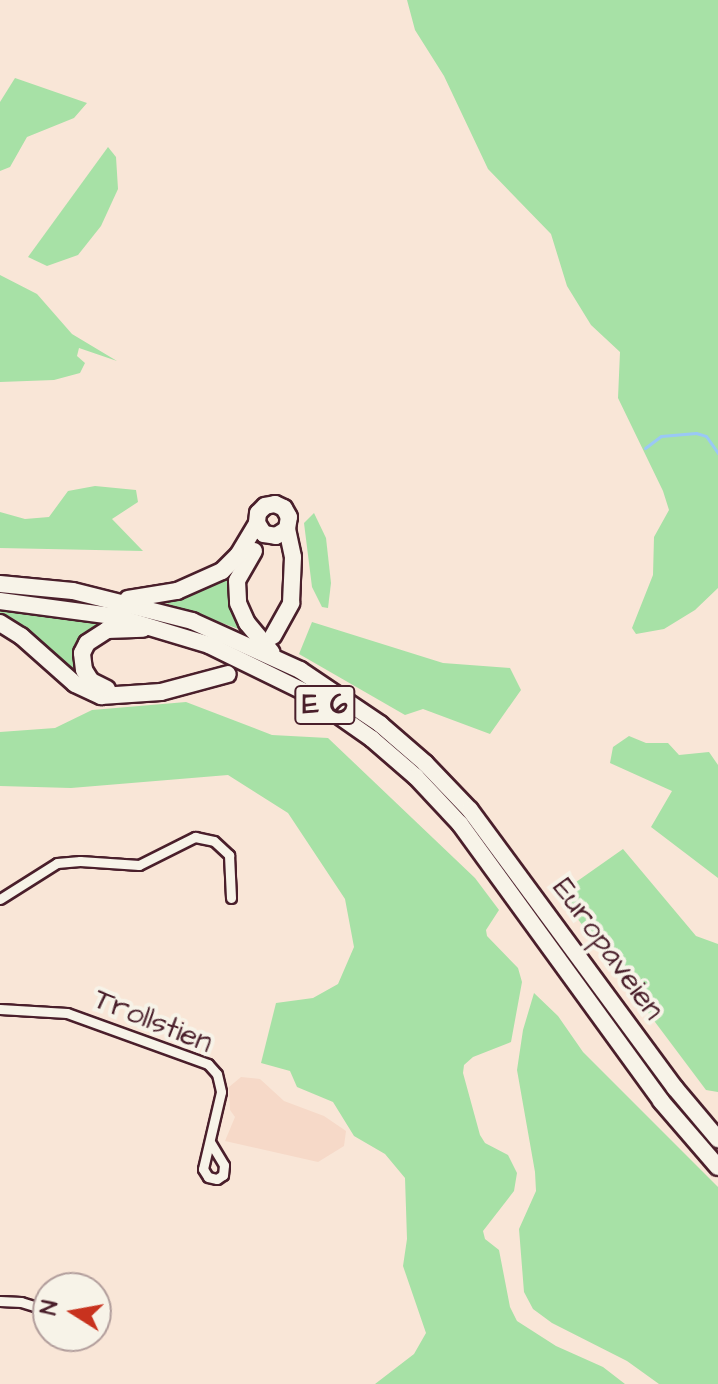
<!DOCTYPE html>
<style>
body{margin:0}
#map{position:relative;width:718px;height:1384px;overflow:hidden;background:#f9e6d7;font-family:"Architects Daughter",sans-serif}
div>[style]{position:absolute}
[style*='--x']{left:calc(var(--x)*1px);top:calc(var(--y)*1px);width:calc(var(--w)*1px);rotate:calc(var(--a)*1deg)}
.built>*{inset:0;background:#f6d9c8}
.green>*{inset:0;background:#a7e1a6}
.stream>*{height:3px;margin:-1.5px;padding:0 1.5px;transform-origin:1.5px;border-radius:1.5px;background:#9ac8f5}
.roads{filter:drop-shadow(2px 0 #4a1f2b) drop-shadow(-2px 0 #4a1f2b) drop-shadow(0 2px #4a1f2b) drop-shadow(0 -2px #4a1f2b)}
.street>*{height:9px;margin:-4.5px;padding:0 4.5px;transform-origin:4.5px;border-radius:4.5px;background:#f7f3e8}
.highway>*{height:16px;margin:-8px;padding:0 8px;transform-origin:8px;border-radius:8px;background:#f7f3e8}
span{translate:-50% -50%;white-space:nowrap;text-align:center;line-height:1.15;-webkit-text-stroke:8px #f7f3e8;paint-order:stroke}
.shield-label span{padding:2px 6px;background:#f7f3e8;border:2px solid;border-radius:6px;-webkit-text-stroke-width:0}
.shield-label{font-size:28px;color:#4a1f2b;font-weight:700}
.street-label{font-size:30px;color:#4a1f2b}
.north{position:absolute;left:32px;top:1272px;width:80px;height:80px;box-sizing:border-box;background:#f7f3e8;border:2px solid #b29e9c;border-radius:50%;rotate:281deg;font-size:22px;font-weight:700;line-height:32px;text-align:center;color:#4a1f2b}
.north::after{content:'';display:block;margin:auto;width:28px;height:36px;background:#c8321e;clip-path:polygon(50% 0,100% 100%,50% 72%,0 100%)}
</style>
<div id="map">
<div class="built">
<i style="clip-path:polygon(241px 1077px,260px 1079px,284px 1101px,324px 1116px,346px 1131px,344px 1146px,318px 1162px,225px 1141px,235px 1117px,230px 1110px,229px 1087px)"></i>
</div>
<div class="green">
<i style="clip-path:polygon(407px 0,718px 0,718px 588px,695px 610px,664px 629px,636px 634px,632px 628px,653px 575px,654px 537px,669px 510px,663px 491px,618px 398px,620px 352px,591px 325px,567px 286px,551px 234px,488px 169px,444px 76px,415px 30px)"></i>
<i style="clip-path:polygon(15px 78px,87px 103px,74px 118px,27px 137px,10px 167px,0 171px,0 102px)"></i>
<i style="clip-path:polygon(108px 147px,116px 157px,118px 189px,101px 226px,78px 255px,47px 266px,28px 257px)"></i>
<i style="clip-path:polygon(0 275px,37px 294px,72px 334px,117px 361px,79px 348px,77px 356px,85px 363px,80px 373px,54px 380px,0 382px)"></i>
<i style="clip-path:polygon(95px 486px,136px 490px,138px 502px,112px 519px,143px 551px,0 548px,0 512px,25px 519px,49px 517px,68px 491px)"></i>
<i style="clip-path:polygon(314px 513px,326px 538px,331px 583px,328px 608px,322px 607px,312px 587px,304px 523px)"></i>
<i style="clip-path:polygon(232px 574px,250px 633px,160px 601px,230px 574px)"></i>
<i style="clip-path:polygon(0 610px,112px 625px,82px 641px,92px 688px,0 619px)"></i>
<i style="clip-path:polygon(312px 622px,443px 663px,510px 668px,521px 690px,490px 734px,423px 709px,405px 715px,299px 654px)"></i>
<i style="clip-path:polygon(186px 702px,272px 735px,328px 738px,475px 878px,499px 910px,486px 930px,487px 936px,518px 968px,522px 982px,511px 1042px,473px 1057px,464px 1065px,463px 1073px,480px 1135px,485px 1143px,508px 1155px,517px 1173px,514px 1191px,483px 1231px,485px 1239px,499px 1250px,510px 1307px,517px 1321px,556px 1346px,603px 1367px,625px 1384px,375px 1384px,414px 1354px,426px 1333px,403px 1266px,407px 1239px,405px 1178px,385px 1154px,354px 1136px,333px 1102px,297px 1087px,290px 1071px,261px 1063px,276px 1003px,313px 998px,338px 984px,354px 947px,345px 899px,288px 813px,228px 775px,71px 788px,0 786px,0 732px,55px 728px,92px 710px)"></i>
<i style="clip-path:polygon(629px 736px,646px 743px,668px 743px,679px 755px,709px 752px,718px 765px,718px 878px,651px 827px,672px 791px,610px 763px,613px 747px)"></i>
<i style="clip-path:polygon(623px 849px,696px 936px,718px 944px,718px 1092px,706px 1090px,559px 894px)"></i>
<i style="clip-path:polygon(534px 993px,558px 1016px,583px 1052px,718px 1187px,718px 1384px,659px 1384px,627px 1361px,552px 1323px,533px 1309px,524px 1292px,519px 1229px,536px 1191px,535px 1172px,517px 1070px,523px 1030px)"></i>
</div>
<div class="stream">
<i style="--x:645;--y:448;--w:20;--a:-37"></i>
<i style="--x:661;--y:436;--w:35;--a:-5"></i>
<i style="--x:696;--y:433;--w:10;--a:17"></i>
<i style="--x:706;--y:436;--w:21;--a:55"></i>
</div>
<div class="roads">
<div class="street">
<i style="--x:0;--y:899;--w:67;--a:-32.3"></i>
<i style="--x:57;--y:863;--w:23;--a:-5"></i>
<i style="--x:80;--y:861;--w:59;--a:3.9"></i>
<i style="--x:139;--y:865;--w:63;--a:-26.6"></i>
<i style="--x:195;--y:837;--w:19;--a:12"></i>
<i style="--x:214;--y:841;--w:21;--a:43"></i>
<i style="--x:229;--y:855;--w:43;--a:87.3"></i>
<i style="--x:0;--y:1009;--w:67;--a:3.4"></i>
<i style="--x:67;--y:1013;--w:150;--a:19.9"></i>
<i style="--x:208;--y:1064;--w:13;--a:48"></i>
<i style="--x:217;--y:1074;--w:18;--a:77"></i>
<i style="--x:221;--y:1092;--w:79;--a:103.2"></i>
<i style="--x:203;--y:1169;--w:9;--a:58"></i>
<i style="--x:208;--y:1177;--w:9;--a:13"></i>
<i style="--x:217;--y:1179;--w:7;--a:-34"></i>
<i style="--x:223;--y:1175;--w:10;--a:-84"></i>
<i style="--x:224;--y:1165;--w:26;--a:-121"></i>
<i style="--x:0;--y:1301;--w:21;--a:3"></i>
<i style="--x:21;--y:1302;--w:28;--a:17"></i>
</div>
<div class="highway">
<i style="--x:254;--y:551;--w:34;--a:120"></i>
<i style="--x:237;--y:581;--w:22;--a:87"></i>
<i style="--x:238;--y:603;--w:22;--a:66"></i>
<i style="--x:247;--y:623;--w:38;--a:50"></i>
<i style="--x:0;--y:584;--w:73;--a:5.5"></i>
<i style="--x:73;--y:591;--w:123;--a:14.1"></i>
<i style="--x:192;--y:621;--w:119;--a:24.4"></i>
<i style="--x:300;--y:670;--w:97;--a:34"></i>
<i style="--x:380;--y:724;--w:60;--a:40.9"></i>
<i style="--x:425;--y:763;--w:65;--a:46.2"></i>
<i style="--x:470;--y:810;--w:345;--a:53.6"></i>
<i style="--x:675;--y:1088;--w:67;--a:49.9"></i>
<i style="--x:128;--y:599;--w:50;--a:-9.3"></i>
<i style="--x:177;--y:591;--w:49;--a:-24"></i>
<i style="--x:222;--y:571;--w:23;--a:-45"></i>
<i style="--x:238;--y:555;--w:37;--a:-59"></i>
<i style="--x:0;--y:601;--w:114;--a:7.6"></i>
<i style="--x:113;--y:616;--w:100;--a:16.8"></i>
<i style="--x:209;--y:645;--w:107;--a:26.1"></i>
<i style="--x:305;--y:692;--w:82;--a:35"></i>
<i style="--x:372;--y:739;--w:58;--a:40.8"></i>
<i style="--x:416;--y:777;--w:64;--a:46.9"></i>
<i style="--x:460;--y:824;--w:342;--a:54"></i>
<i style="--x:661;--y:1101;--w:87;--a:49.2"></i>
<i style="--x:0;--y:623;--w:25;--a:32"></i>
<i style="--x:21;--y:636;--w:72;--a:41.6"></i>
<i style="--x:75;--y:684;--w:29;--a:25"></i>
<i style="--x:101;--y:696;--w:60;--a:-3.8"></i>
<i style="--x:161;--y:692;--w:69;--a:-15"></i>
<i style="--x:273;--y:636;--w:38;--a:-61"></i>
<i style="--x:291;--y:603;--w:46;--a:-87.5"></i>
<i style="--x:293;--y:557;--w:29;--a:-102"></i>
<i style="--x:287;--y:529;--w:12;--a:-81"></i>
<i style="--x:289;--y:517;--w:10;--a:-119"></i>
<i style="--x:284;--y:508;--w:10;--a:-156"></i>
<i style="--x:275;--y:504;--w:10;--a:169"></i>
<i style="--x:265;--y:506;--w:10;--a:135"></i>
<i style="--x:258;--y:513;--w:10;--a:96"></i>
<i style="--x:257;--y:523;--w:13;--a:58"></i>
<i style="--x:264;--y:534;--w:12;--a:9"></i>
<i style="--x:276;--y:536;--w:13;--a:-32"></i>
<i style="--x:107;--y:689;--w:18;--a:-153"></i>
<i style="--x:91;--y:681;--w:13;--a:-122"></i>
<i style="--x:84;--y:670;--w:17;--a:-97"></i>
<i style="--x:82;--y:653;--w:11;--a:-63"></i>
<i style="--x:87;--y:643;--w:24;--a:-33"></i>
<i style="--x:107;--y:630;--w:36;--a:-2"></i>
</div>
</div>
<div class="shield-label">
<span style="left:325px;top:705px">E 6</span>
</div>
<div class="street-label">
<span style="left:608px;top:949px;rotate:54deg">Europaveien</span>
<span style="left:153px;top:1021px;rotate:22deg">Trollstien</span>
</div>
<div class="north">N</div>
</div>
